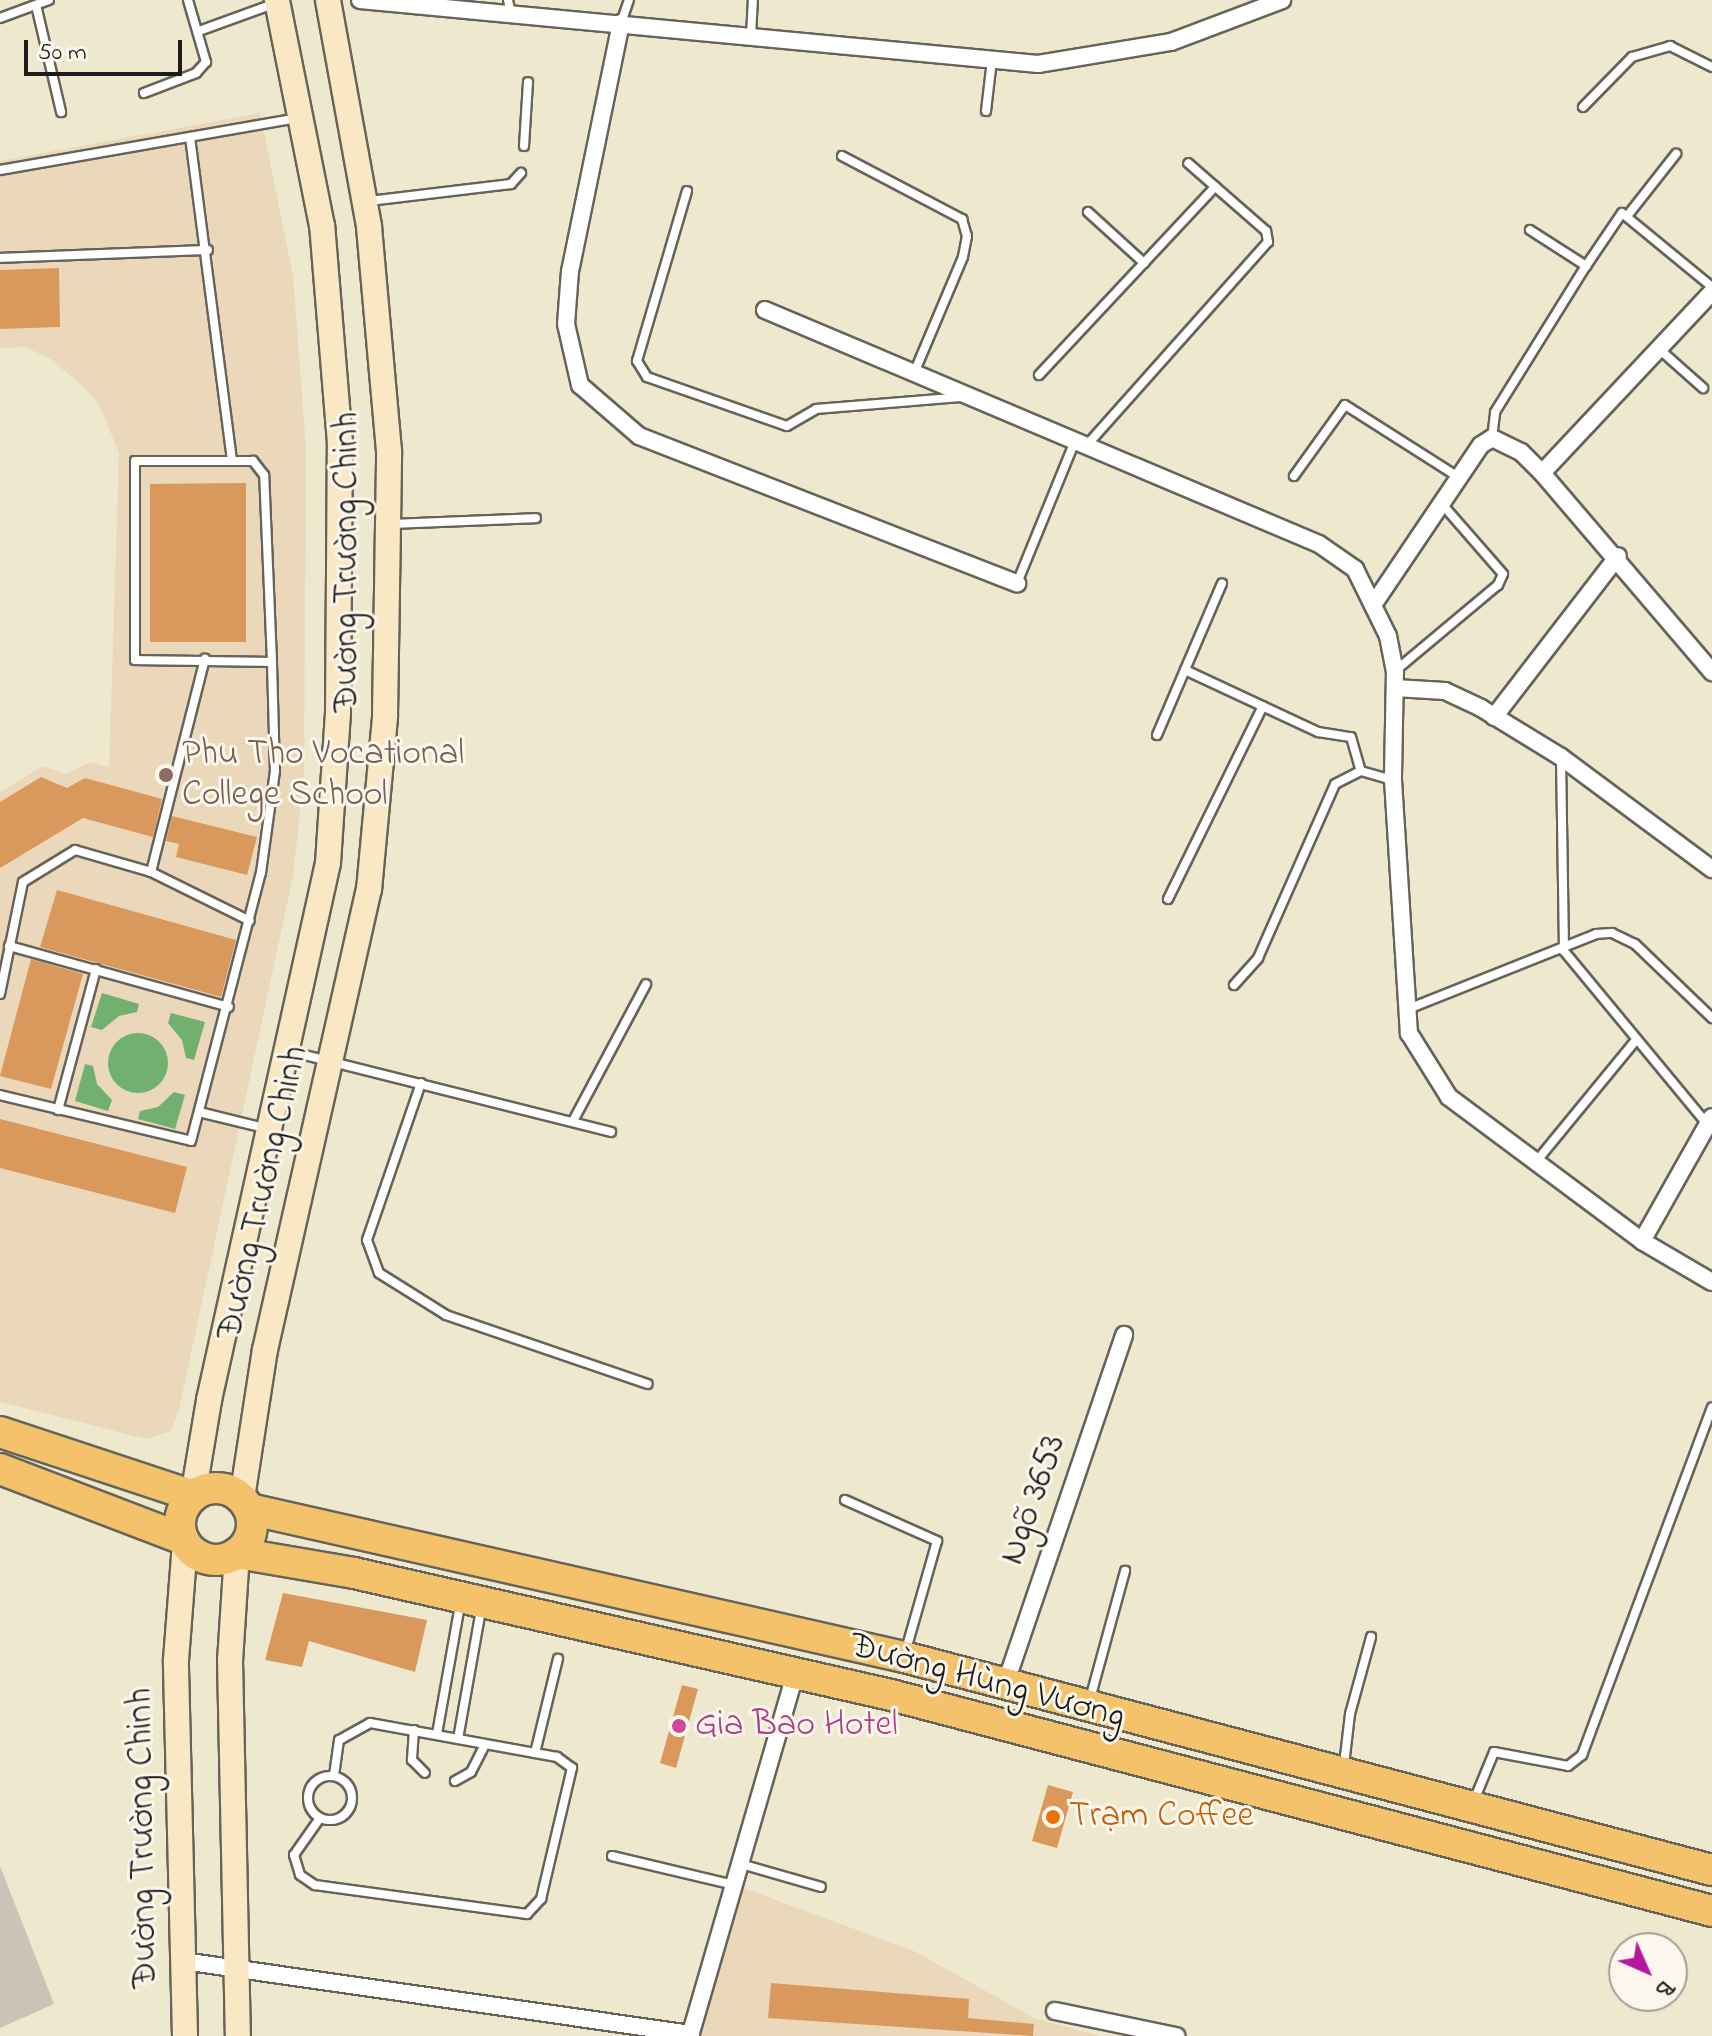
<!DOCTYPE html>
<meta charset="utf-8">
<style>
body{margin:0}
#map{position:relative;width:1712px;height:2036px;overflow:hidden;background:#eee9ce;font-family:"Indie Flower",sans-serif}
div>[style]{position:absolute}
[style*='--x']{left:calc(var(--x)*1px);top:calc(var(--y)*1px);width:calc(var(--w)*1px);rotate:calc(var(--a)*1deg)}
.built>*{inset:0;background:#ebd8ba}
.industrial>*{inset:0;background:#cbc3b8}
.forest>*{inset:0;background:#72b070}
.round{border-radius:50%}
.building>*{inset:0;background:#d9985c}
.roads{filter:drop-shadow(2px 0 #66645a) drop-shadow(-2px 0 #66645a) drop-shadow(0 2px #66645a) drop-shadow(0 -2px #66645a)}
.lane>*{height:8px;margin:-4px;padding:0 4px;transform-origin:4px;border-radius:4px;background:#fff}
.lane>.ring{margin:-4px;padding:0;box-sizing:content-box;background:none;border:8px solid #fff;border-radius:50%}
.street>*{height:16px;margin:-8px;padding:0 8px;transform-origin:8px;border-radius:8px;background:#fff}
.secondary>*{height:24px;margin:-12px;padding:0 12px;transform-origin:12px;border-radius:12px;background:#fae7c3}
.highway>*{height:30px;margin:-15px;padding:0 15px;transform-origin:15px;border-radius:15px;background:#f3c26a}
.highway>.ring{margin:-15px;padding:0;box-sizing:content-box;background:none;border:30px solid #f3c26a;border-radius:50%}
.dots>*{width:22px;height:22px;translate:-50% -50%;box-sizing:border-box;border:4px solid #fbf7ec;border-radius:50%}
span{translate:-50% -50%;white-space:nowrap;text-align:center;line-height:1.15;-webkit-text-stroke:6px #fbf7ec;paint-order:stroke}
.street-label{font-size:36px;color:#1c1c1c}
.education-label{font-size:36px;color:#785e54}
.left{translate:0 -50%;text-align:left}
.hotel-label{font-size:36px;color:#b23c85}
.food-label{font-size:36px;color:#c56008}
.north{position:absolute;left:1608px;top:1932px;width:80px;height:80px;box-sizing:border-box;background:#fbf7ec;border:2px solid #a29f99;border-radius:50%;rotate:135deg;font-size:22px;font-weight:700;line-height:32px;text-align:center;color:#1c1c1c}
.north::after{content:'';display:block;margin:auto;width:28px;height:36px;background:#b5179e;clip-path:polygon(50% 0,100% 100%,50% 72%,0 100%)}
.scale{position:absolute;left:24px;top:40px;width:158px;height:36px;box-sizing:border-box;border:4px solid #1c1c1c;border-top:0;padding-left:10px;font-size:24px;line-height:28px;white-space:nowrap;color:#1c1c1c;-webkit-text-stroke:6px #fbf7ec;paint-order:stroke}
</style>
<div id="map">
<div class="built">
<i style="clip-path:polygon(260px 113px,293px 275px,306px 448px,304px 776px,293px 876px,179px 1410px,171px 1431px,146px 1439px,0 1402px,0 792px,43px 766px,66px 774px,90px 762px,109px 767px,119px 453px,100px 407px,85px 388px,49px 358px,25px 347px,0 348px,0 161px)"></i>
<i style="clip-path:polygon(741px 1887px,916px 1952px,1034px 2018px,1101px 2036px,700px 2036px)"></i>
</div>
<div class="industrial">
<i style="clip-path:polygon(0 1866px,54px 2004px,0 2028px)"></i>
</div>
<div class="forest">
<i style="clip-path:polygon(102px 993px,139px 1004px,137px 1012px,119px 1016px,102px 1030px,91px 1027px)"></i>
<i style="clip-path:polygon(171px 1013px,205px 1022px,194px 1060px,186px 1058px,182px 1040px,168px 1023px)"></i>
<i class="round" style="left:108px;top:1033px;width:60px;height:60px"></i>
<i style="clip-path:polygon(85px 1064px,93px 1066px,97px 1084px,112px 1100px,108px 1111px,75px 1101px)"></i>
<i style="clip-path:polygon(174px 1092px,185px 1095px,175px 1129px,138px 1119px,140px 1111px,158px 1107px)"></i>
</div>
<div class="building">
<i style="clip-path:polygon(59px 268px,60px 327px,0 329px,0 270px)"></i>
<i style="clip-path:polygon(246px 483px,246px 642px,150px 642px,150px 484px)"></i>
<i style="clip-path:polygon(41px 777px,67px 788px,85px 778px,162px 799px,153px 837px,83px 818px,0 868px,0 802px)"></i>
<i style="clip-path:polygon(172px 816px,257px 837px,247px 875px,176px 857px,179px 844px,166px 841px)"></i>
<i style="clip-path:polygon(57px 890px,236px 940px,221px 997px,40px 947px)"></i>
<i style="clip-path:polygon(31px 959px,83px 974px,51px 1089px,0 1076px)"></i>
<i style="clip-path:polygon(0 1119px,187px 1167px,175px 1213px,0 1168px)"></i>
<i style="clip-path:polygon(283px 1593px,427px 1620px,415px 1672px,309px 1641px,302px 1667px,265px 1660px)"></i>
<i style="clip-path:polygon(682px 1685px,698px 1689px,676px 1768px,660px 1763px)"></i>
<i style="clip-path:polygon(1048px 1785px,1073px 1792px,1057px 1848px,1032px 1841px)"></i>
<i style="clip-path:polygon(771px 1983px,969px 1999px,968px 2018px,1034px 2024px,1033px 2036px,768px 2018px)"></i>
</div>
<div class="roads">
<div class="lane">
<i style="--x:508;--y:0;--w:14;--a:78"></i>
<i style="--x:36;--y:5;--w:110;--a:76.8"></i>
<i style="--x:0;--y:18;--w:52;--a:-20.2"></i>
<i style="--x:621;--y:23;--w:24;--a:-71"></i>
<i style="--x:199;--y:31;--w:82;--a:-20"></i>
<i style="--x:751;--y:36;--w:36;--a:-87"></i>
<i style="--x:144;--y:93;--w:56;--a:-21"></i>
<i style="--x:196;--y:73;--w:15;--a:-48"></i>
<i style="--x:206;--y:62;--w:65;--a:-106.2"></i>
<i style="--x:1583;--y:107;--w:70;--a:-45.6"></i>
<i style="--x:1632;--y:57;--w:40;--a:-16"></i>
<i style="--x:1670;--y:46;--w:47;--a:26.6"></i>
<i style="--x:986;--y:111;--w:51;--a:-83.3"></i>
<i style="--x:190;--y:137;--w:326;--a:82.6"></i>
<i style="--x:524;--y:146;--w:64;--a:-86.4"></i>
<i style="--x:842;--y:156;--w:136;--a:27.7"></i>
<i style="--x:962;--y:219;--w:18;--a:74"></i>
<i style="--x:967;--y:236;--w:21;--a:101"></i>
<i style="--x:963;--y:257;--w:126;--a:112.9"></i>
<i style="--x:0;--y:170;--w:302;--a:-9.9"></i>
<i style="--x:687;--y:191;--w:177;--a:106.4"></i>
<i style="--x:637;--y:361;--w:19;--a:58"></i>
<i style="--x:647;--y:377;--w:148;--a:19.3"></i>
<i style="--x:787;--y:426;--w:34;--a:-30"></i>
<i style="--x:816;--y:409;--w:145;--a:-4.7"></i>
<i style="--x:369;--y:201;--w:143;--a:-6.8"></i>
<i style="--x:511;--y:184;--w:15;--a:-48"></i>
<i style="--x:1088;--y:212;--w:76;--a:42.3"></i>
<i style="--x:1628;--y:215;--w:78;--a:-51.8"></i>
<i style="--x:1530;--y:230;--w:67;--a:32.7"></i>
<i style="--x:1586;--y:266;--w:64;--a:-55.8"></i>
<i style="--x:1622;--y:213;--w:117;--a:39.4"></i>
<i style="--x:0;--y:258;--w:208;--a:-2.2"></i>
<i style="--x:1659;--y:349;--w:59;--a:41.6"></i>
<i style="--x:1039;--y:375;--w:258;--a:-46.9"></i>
<i style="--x:1492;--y:438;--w:26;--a:-83"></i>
<i style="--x:1495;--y:412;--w:172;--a:-58.1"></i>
<i style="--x:1087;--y:445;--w:272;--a:-48.3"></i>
<i style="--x:1268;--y:242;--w:11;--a:-100"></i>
<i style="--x:1266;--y:231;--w:103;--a:-138.9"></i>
<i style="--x:1294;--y:476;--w:87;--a:-54.3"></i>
<i style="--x:1345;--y:405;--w:134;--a:32.5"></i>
<i style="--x:389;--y:524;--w:147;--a:-2.3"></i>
<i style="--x:1017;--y:583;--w:153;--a:-67.8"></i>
<i style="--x:1185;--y:670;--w:147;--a:25"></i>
<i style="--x:1318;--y:732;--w:33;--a:9"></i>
<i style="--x:1351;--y:737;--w:35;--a:74"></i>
<i style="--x:1395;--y:671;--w:134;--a:-39.9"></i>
<i style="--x:1498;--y:585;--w:12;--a:-66"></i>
<i style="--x:1503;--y:574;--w:94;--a:-131.1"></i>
<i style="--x:1157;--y:735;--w:165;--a:-66.8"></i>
<i style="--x:1561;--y:758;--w:193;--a:89.1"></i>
<i style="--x:1564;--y:951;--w:224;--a:50.4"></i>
<i style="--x:151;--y:872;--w:220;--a:-75.8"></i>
<i style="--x:1168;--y:899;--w:215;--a:-63.8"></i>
<i style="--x:9;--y:946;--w:228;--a:15.5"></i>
<i style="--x:1234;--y:985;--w:36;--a:-48"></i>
<i style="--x:1258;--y:958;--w:190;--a:-66.1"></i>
<i style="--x:1335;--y:784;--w:29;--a:-27"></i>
<i style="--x:1361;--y:771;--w:33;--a:16"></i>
<i style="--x:0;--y:994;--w:114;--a:-78.4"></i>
<i style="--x:23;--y:882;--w:61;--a:-31.6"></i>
<i style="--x:75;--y:850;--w:79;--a:16.1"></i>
<i style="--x:151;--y:872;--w:110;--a:26.3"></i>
<i style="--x:1408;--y:1009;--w:202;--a:-21.7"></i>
<i style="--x:1596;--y:934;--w:16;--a:-4"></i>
<i style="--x:1612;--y:933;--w:25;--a:26"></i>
<i style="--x:1635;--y:944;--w:107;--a:43.9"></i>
<i style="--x:289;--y:1051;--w:332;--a:14.1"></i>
<i style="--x:421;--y:1083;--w:166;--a:109"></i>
<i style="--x:367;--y:1240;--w:35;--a:70"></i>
<i style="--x:379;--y:1273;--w:79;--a:32.1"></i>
<i style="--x:446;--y:1315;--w:213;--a:18.9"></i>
<i style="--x:0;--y:1095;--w:196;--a:13.5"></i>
<i style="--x:191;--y:1141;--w:277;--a:-75.4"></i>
<i style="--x:261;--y:873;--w:103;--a:-82.2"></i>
<i style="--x:275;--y:771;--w:109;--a:-91.6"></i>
<i style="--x:272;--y:662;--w:187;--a:-92.4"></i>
<i style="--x:264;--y:475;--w:18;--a:-128"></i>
<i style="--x:253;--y:461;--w:118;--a:180"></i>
<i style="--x:135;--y:461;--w:199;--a:90"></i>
<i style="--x:135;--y:660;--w:137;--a:0.8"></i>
<i style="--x:58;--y:1110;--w:146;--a:-74.9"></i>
<i style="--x:199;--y:1112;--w:71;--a:13.8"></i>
<i style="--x:573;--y:1121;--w:155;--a:-61.9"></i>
<i style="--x:1535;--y:1163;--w:159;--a:-50.6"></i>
<i style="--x:845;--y:1500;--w:101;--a:24"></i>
<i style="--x:937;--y:1541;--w:113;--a:105.9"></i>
<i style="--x:1090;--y:1699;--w:133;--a:-74.7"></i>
<i style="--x:414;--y:1730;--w:30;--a:94"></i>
<i style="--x:412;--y:1760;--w:18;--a:45"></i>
<i style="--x:437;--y:1734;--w:131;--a:-79.9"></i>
<i style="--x:458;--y:1739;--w:131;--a:-79.9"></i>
<i style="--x:535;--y:1753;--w:97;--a:-76.3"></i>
<i style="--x:1344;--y:1765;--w:51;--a:-83.3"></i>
<i style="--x:1350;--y:1714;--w:80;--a:-74.7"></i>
<i class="ring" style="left:308px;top:1776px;width:36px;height:36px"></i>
<i style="--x:455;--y:1781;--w:18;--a:-29"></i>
<i style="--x:471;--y:1772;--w:31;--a:-63"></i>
<i style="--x:1473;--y:1803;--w:55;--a:-67.6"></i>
<i style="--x:1494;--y:1752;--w:75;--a:10.7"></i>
<i style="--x:1568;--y:1766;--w:18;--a:-38"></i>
<i style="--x:1582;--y:1755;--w:371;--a:-69.5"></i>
<i style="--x:320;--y:1818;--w:45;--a:125.1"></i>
<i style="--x:294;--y:1855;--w:21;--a:73"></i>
<i style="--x:300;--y:1875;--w:18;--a:34"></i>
<i style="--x:315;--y:1885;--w:214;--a:7.8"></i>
<i style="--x:527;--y:1914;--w:21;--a:-47"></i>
<i style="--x:541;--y:1899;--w:135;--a:-76.7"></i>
<i style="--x:572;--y:1768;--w:19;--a:-144"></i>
<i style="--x:557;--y:1757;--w:190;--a:-169.7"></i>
<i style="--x:370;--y:1723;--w:35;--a:151"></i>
<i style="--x:339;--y:1740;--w:36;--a:98"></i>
<i style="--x:612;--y:1856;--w:125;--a:13.4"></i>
<i style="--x:741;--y:1864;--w:83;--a:16"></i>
</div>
<div class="street">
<i style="--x:360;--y:0;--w:681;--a:5.39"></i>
<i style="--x:1038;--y:64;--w:135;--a:-9.4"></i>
<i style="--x:1171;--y:42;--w:119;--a:-20.7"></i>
<i style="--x:621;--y:23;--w:253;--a:101.6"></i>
<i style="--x:570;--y:271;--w:53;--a:94.3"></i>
<i style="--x:566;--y:324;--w:63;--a:77.1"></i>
<i style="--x:580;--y:385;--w:78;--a:40.8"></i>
<i style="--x:639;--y:436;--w:406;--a:21.3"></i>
<i style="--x:765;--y:310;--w:601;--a:22.9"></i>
<i style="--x:1319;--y:544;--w:44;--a:34.8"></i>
<i style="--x:1355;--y:569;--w:75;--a:63.8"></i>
<i style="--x:1388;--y:636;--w:36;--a:79"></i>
<i style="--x:1395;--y:671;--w:109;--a:91.1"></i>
<i style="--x:1393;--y:780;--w:254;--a:86.4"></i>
<i style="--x:1409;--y:1033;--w:75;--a:58"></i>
<i style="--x:1449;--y:1097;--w:241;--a:36.7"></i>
<i style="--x:1642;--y:1241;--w:81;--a:30.4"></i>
<i style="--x:1542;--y:473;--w:248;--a:-46.8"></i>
<i style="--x:1373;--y:605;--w:193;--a:-56"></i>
<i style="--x:1481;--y:445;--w:13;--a:-32"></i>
<i style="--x:1492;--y:438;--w:32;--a:26"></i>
<i style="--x:1521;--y:452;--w:30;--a:45"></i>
<i style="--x:1542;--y:473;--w:262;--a:49.5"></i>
<i style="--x:1395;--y:688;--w:50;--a:3.4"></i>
<i style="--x:1445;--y:691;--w:40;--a:25"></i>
<i style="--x:1481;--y:708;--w:94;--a:31.5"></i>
<i style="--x:1561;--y:757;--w:188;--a:36.6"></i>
<i style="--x:1494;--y:717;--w:203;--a:-52.4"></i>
<i style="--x:1642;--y:1241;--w:142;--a:-60.6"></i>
<i style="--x:1005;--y:1685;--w:370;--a:-71.2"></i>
<i style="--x:183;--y:1961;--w:513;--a:8.18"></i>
<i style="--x:1055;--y:2011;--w:124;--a:11.7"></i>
<i style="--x:690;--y:2036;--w:379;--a:-73.8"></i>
</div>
<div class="secondary">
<i style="--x:193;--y:1496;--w:97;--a:-80.5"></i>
<i style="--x:209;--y:1400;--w:550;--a:-77.51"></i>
<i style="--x:328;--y:863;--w:149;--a:-86.2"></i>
<i style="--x:338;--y:714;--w:271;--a:-89.6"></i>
<i style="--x:340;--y:443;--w:218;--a:-94.7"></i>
<i style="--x:322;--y:226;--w:230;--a:-101.3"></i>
<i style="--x:242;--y:1498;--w:150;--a:-81.2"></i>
<i style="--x:265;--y:1350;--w:472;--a:-77.3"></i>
<i style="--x:369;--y:890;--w:175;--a:-84.7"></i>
<i style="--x:385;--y:716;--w:265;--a:-89.1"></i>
<i style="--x:389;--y:451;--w:226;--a:-95.1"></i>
<i style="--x:369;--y:226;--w:230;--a:-100.3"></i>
<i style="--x:237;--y:1553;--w:107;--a:93.7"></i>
<i style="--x:230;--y:1660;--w:376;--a:88.8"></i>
<i style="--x:185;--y:2036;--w:376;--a:-91.4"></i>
<i style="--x:176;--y:1660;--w:118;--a:-85.6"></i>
</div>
<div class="highway">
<i style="--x:0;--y:1432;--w:203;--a:18.3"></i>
<i style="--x:0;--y:1469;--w:196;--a:20.9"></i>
<i class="ring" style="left:180px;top:1488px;width:42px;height:42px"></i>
<i style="--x:249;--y:1509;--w:672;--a:12.73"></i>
<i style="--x:904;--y:1657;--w:836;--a:14.77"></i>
<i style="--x:237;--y:1553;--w:119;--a:9.7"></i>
<i style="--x:354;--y:1573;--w:551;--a:12.8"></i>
<i style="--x:891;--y:1695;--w:849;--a:14.74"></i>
</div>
</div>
<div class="dots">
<i style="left:166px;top:775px;background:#8d6e63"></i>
<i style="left:679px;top:1726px;background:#d1479c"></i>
<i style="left:1053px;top:1817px;background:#e8710a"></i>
</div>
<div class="street-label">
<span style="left:348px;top:562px;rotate:-90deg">Đường Trường Chinh</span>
<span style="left:264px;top:1193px;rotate:-77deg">Đường Trường Chinh</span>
<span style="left:1034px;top:1500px;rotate:-71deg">Ngõ 3653</span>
<span style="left:987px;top:1682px;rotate:15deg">Đường Hùng Vương</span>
<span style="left:144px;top:1838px;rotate:-91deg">Đường Trường Chinh</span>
</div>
<div class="education-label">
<span class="left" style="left:182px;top:775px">Phu Tho Vocational<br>College School</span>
</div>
<div class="hotel-label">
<span class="left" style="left:695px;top:1726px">Gia Bao Hotel</span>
</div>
<div class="food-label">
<span class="left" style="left:1069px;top:1817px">Trạm Coffee</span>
</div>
<div class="north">B</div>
<div class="scale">50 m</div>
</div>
